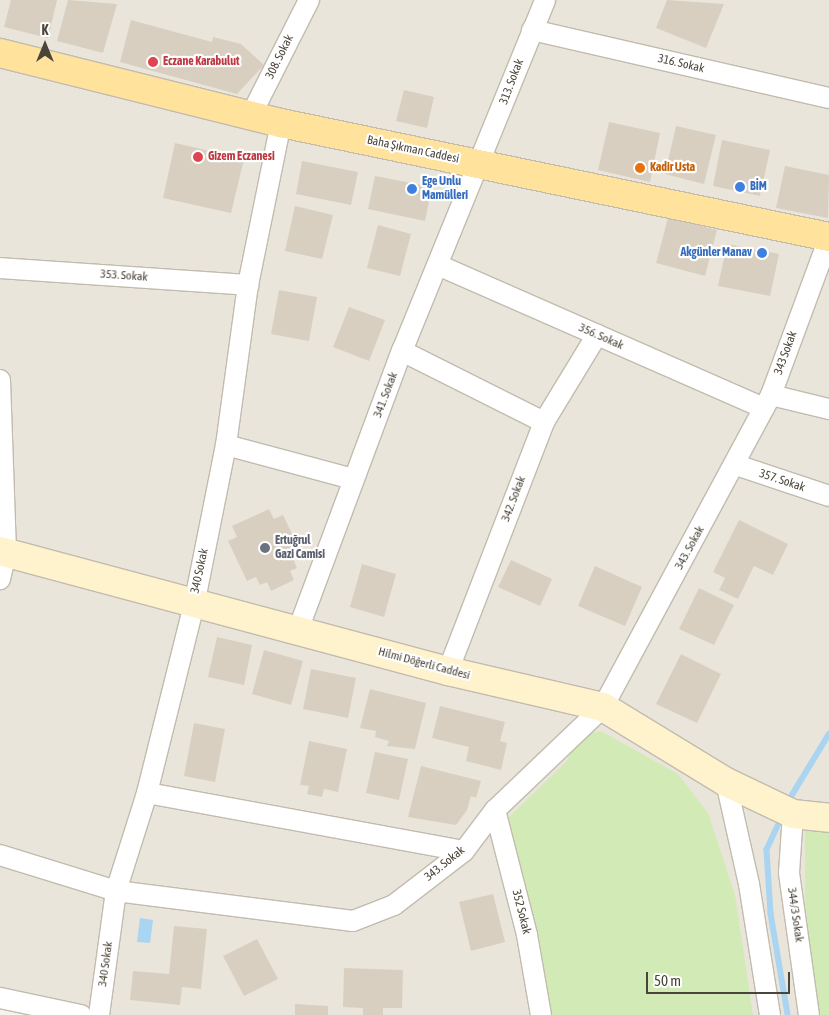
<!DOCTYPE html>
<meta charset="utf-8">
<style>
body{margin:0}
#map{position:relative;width:829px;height:1015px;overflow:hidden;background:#f6f3ec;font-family:"Asap Condensed",sans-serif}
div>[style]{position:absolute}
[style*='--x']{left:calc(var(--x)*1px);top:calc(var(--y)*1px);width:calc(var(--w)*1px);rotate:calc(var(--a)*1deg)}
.residential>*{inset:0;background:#eae5da}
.green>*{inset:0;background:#d2eab5}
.water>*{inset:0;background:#a9d4f2}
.stream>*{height:5.5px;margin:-2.75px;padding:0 2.75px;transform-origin:2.75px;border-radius:2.75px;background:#a9d4f2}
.building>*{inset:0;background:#d8cfc1}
.roads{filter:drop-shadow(1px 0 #c2bbae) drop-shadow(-1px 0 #c2bbae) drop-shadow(0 1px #c2bbae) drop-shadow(0 -1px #c2bbae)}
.street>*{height:20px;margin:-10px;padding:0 10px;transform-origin:10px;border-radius:10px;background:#fff}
.secondary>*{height:28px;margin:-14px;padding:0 14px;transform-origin:14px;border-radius:14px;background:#fff3cd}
.primary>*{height:28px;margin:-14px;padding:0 14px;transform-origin:14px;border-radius:14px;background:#ffe39c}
.dots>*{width:14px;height:14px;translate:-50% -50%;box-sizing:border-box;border:2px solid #fff;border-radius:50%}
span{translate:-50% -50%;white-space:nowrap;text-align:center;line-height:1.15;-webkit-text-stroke:4.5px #fff;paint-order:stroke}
.street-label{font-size:12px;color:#4b4439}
.health-label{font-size:12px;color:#be3a42;font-weight:700}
.left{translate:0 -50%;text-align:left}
.food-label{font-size:12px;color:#c56008;font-weight:700}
.shop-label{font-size:12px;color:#366cbe;font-weight:700}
.right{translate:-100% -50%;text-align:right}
.worship-label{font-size:12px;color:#5b616d;font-weight:700}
.north{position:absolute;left:20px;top:20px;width:50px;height:50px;-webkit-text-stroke:4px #fff;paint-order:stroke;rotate:0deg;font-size:14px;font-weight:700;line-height:20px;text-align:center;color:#4b4439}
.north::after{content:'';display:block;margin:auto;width:18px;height:22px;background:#4b4439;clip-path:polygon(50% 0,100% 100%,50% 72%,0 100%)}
.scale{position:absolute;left:646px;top:972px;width:144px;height:22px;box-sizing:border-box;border:2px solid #4b4439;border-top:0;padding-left:6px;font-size:15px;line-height:18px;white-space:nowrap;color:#4b4439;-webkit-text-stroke:4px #fff;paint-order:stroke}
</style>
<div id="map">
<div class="residential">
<i style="clip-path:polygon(0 0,829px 0,829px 1015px,81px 1015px,0 998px)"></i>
</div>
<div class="green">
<i style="clip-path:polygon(601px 731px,678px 774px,708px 813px,735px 895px,753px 1015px,548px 1015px,507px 819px,567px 761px,571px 750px,591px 733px)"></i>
<i style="clip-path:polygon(805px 826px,829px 829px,829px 1015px,818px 1015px,805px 900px)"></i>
</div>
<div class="water">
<i style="clip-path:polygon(140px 918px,153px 920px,150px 943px,137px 942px)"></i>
</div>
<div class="stream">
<i style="--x:792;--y:795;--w:71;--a:-58.8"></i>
<i style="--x:778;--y:826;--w:26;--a:115"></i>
<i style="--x:767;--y:850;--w:64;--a:86.4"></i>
<i style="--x:771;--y:914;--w:102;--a:80.4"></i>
</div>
<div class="building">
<i style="clip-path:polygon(11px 0,57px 0,48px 38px,4px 27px)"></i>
<i style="clip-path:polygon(68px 0,117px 4px,103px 53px,57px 41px)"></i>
<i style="clip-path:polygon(667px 0,724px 4px,706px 48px,656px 28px)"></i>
<i style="clip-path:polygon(131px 20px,212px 42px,213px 37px,241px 44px,264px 65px,237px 94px,120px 62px)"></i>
<i style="clip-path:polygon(404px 90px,434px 97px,427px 128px,396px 121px)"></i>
<i style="clip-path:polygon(609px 122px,660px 133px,650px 182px,598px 170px)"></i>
<i style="clip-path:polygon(676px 126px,716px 135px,704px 184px,665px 174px)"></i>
<i style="clip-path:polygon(722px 140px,770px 150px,760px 196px,713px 186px)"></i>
<i style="clip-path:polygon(175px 143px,244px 159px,231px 213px,163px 198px)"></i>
<i style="clip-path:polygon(302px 161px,358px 172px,351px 205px,296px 194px)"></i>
<i style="clip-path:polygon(785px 166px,829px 175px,828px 218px,776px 208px)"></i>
<i style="clip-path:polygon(375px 176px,432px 187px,425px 221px,368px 209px)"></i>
<i style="clip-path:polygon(295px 206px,333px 215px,322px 259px,285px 251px)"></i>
<i style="clip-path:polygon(668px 218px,717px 230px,705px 276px,656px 263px)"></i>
<i style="clip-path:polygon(378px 225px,411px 234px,400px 276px,367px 268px)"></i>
<i style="clip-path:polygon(727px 244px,779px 254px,770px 296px,718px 286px)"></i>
<i style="clip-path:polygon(279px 290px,317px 297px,309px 341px,271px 334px)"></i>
<i style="clip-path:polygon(349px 307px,385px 320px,369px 361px,333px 347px)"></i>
<i style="clip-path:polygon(269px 509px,274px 519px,283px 515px,302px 555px,293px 559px,297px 568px,290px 571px,294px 580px,271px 591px,267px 582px,260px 585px,256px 577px,247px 581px,228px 541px,237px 537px,232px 526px)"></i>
<i style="clip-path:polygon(739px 520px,788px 544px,773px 575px,754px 566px,738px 599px,719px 590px,725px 578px,713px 572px)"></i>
<i style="clip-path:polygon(511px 560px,552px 579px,540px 606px,498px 587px)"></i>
<i style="clip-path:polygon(362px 564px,396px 574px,384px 617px,350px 607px)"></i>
<i style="clip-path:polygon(595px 566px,642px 587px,625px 626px,578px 606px)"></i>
<i style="clip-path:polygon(699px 588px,734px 605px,714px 645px,679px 629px)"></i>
<i style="clip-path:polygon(217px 637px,252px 645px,244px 685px,208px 677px)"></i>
<i style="clip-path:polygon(264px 650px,303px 661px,291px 705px,252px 694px)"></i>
<i style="clip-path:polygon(681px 654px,721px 674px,697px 723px,656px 704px)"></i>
<i style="clip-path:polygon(311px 669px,356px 678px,348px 718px,303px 709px)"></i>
<i style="clip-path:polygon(370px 689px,426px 703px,415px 749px,387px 746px,389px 741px,375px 737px,376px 731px,360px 728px)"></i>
<i style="clip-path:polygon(440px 706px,505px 722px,500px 741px,507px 743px,501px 770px,466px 761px,469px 747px,432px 738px)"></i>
<i style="clip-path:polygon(194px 723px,225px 729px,215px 782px,184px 776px)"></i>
<i style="clip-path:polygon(309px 741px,347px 749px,338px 792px,324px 789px,322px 797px,307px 794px,309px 786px,300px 785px)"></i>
<i style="clip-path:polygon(375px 752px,408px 759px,399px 800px,366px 793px)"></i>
<i style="clip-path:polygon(421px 766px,481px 781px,476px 798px,471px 796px,467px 810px,456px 825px,408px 817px)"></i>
<i style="clip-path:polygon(493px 894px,505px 942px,471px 951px,459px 902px)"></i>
<i style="clip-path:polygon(174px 926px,207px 929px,201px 989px,182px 987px,180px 1005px,130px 1000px,133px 971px,169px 974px)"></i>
<i style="clip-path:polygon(257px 939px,278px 979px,244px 996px,223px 956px)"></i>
<i style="clip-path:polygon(344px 968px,403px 970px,402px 1008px,383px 1008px,383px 1015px,363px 1015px,363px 1008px,343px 1007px)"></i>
<i style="clip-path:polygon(295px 1004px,328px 1006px,328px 1015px,295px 1015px)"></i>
</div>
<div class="roads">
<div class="street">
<i style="--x:532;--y:30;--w:305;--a:12.9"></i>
<i style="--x:251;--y:115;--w:129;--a:-63.2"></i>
<i style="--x:438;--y:265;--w:356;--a:23.7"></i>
<i style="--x:0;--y:268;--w:249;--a:3.9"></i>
<i style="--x:402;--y:351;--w:159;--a:26.6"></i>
<i style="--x:0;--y:380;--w:173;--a:88"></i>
<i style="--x:6;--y:553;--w:27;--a:103"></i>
<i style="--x:771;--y:395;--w:60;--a:13.6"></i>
<i style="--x:226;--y:445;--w:131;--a:15"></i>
<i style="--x:736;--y:465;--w:98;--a:18.4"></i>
<i style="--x:298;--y:630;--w:298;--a:-69.6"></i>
<i style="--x:402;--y:351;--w:379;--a:-67.8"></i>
<i style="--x:448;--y:671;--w:267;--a:-68.9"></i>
<i style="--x:544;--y:422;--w:102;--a:-58.7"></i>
<i style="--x:726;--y:782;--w:105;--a:77.3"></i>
<i style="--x:749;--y:884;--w:133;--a:80.9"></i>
<i style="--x:147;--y:793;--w:322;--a:10.4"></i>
<i style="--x:495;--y:810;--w:129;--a:75.6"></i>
<i style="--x:527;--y:935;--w:81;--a:80.1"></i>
<i style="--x:793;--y:814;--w:59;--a:93.9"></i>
<i style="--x:789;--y:873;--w:143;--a:82"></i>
<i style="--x:0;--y:855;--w:121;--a:17.2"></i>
<i style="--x:116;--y:891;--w:239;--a:7.2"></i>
<i style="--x:353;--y:921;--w:44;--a:-21.3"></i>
<i style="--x:394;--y:905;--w:88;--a:-37.6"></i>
<i style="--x:464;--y:851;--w:51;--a:-52.9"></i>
<i style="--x:495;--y:810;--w:149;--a:-43.6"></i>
<i style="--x:603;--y:707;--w:354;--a:-61.7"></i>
<i style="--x:771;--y:395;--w:167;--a:-69.7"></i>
<i style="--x:0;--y:998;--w:83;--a:11.9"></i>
<i style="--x:99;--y:1015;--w:125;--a:-82.2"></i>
<i style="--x:116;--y:891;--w:103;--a:-72.4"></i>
<i style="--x:147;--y:793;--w:194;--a:-76"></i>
<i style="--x:194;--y:605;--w:163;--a:-78.7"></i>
<i style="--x:226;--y:445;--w:162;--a:-82.2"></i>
<i style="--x:248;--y:285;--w:165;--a:-78.5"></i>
</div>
<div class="secondary">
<i style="--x:0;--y:551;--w:464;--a:15"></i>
<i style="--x:448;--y:671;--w:159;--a:13.1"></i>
<i style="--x:603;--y:707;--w:144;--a:31.4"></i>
<i style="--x:726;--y:782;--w:74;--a:25.5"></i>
<i style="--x:793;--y:814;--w:36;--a:6"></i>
</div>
<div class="primary">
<i style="--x:0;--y:53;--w:290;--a:14"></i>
<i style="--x:281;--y:123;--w:560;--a:11.75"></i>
</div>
</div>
<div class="dots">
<i style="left:153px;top:62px;background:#e0444e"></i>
<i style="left:198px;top:157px;background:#e0444e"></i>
<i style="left:640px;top:168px;background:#e8710a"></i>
<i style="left:740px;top:187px;background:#3f7fe0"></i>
<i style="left:412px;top:189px;background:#3f7fe0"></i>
<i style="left:762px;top:253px;background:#3f7fe0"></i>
<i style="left:265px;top:548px;background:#6b7280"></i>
</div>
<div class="street-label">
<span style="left:280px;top:57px;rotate:-64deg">308. Sokak</span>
<span style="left:681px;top:64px;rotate:13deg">316. Sokak</span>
<span style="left:512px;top:82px;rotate:-69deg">313. Sokak</span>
<span style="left:413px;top:150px;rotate:12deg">Baha Şıkman Caddesi</span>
<span style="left:124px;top:276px;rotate:4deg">353. Sokak</span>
<span style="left:601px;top:337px;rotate:24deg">356. Sokak</span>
<span style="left:786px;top:353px;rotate:-70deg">343 Sokak</span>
<span style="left:386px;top:395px;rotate:-69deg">341. Sokak</span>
<span style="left:782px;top:481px;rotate:18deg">357. Sokak</span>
<span style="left:514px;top:499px;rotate:-69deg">342. Sokak</span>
<span style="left:690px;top:548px;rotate:-61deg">343. Sokak</span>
<span style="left:200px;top:571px;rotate:-78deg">340 Sokak</span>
<span style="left:424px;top:664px;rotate:15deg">Hilmi Döğerli Caddesi</span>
<span style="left:445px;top:864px;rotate:-39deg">343. Sokak</span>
<span style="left:521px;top:912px;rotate:76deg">352 Sokak</span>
<span style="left:795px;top:915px;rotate:82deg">344/3 Sokak</span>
<span style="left:106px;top:964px;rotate:-82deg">340 Sokak</span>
</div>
<div class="health-label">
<span class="left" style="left:163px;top:62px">Eczane Karabulut</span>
<span class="left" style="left:208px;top:157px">Gizem Eczanesi</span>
</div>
<div class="food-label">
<span class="left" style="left:650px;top:168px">Kadir Usta</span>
</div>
<div class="shop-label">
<span class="left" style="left:422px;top:189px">Ege Unlu<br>Mamülleri</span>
<span class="left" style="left:750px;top:187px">BİM</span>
<span class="right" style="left:752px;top:253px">Akgünler Manav</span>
</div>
<div class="worship-label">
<span class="left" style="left:275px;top:548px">Ertuğrul<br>Gazi Camisi</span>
</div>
<div class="north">K</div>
<div class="scale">50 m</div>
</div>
